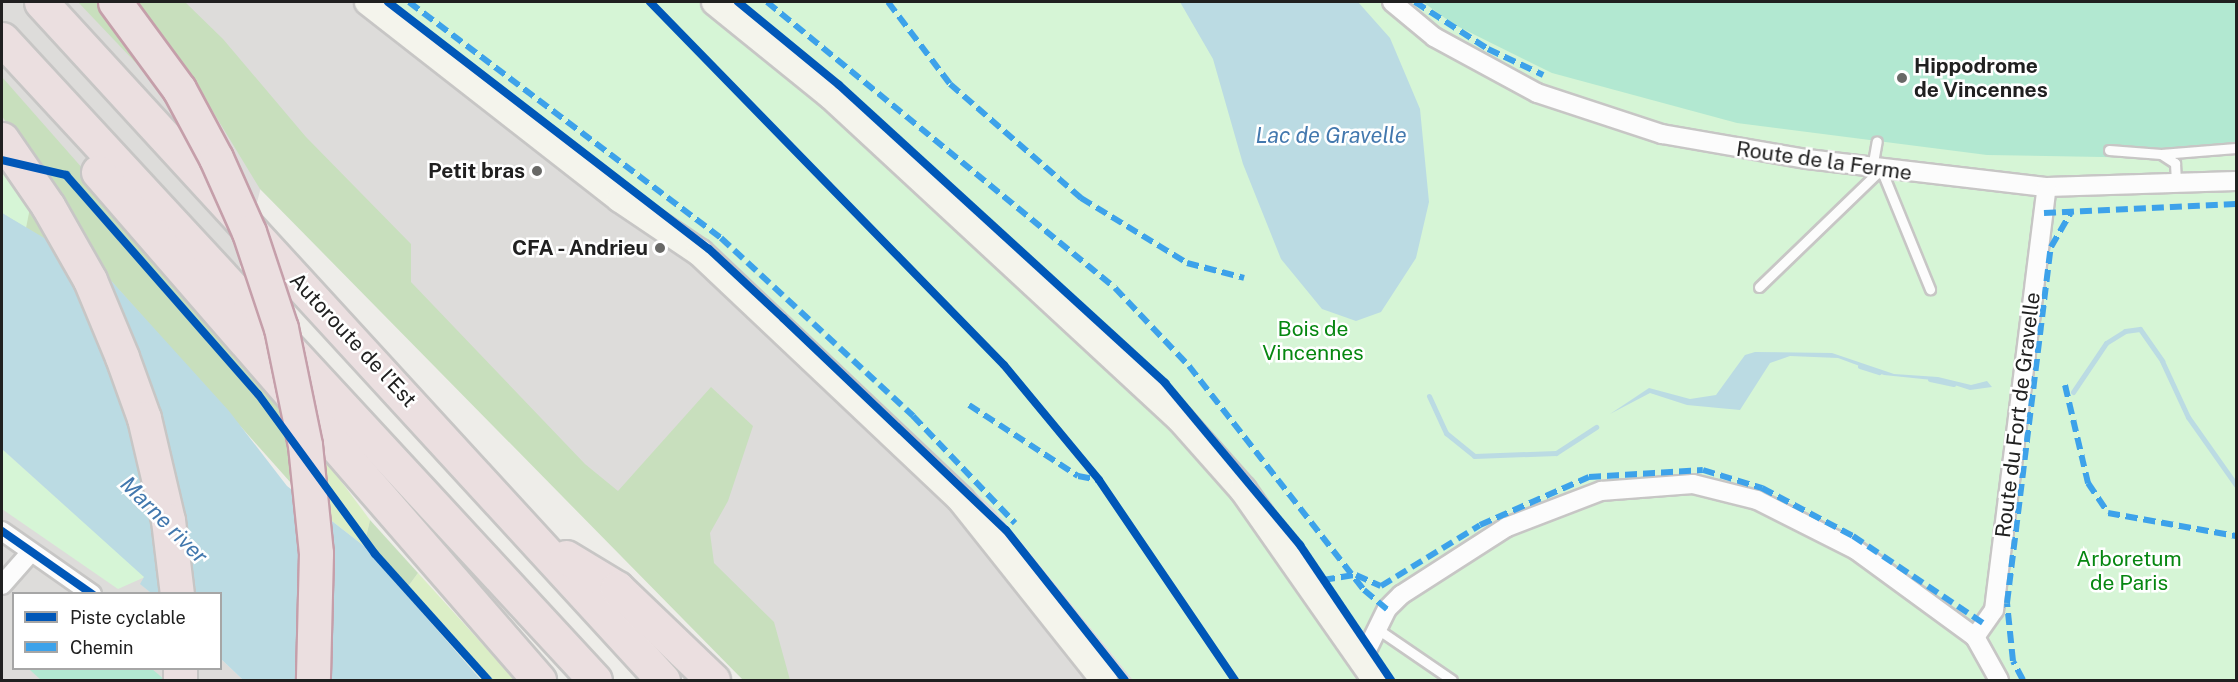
<!DOCTYPE html>
<meta charset="utf-8">
<style>
body{margin:0}
#map{position:relative;width:2238px;height:682px;overflow:hidden;background:#eeede9;font-family:"Public Sans",sans-serif}
div>[style]{position:absolute}
[style*='--x']{left:calc(var(--x)*1px);top:calc(var(--y)*1px);width:calc(var(--w)*1px);rotate:calc(var(--a)*1deg)}
.residential>*{inset:0;background:#dddcda}
.grass>*{inset:0;background:#dbeec6}
.forest>*{inset:0;background:#c8dfbd}
.park>*{inset:0;background:#d6f5d6}
.pitch>*{inset:0;background:#b2e8d1}
.water>*{inset:0;background:#bbdbe3}
.stream>*{height:5px;margin:-2.5px;padding:0 2.5px;transform-origin:2.5px;border-radius:2.5px;background:#bbdbe3}
.roads{filter:drop-shadow(2px 0 #c7c6c5) drop-shadow(-2px 0 #c7c6c5) drop-shadow(0 2px #c7c6c5) drop-shadow(0 -2px #c7c6c5)}
.lane>*{height:9px;margin:-4.5px;padding:0 4.5px;transform-origin:4.5px;border-radius:4.5px;background:#fcfcfc}
.street>*{height:18px;margin:-9px;padding:0 9px;transform-origin:9px;border-radius:9px;background:#fcfcfc}
.secondary>*{height:26px;margin:-13px;padding:0 13px;transform-origin:13px;border-radius:13px;background:#f4f4ec}
.highway>*{height:33px;margin:-16.5px;padding:0 16.5px;transform-origin:16.5px;border-radius:16.5px;background:#ebdfe0}
.bridges{filter:drop-shadow(2px 0 #c59faa) drop-shadow(-2px 0 #c59faa) drop-shadow(0 2px #c59faa) drop-shadow(0 -2px #c59faa)}
.highway-bridge>*{height:33px;margin:-16.5px;padding:0 16.5px;transform-origin:16.5px;border-radius:16.5px;background:#ebdfe0}
.quiet>*{height:6px;margin-top:-3px;transform-origin:0;background:repeating-linear-gradient(90deg,#3da2ea 0 12px,transparent 0 18px)}
.cycleway>*{height:8px;margin:-4px;padding:0 4px;transform-origin:4px;border-radius:4px;background:#0057b8}
.dots>*{width:16px;height:16px;translate:-50% -50%;box-sizing:border-box;border:3px solid #fff;border-radius:50%}
span{translate:-50% -50%;white-space:nowrap;text-align:center;line-height:1.15;-webkit-text-stroke:5px #fff;paint-order:stroke}
.poi-label{font-size:21px;color:#202020;font-weight:700}
.left{translate:0 -50%;text-align:left}
.right{translate:-100% -50%;text-align:right}
.street-label{font-size:21px;color:#202020}
.park-label{font-size:21px;color:#068711}
.water-label{font-size:22px;color:#4378ae;font-style:italic}
.frame{position:absolute;inset:0;border:3px solid #202020;pointer-events:none}
.legend{position:absolute;left:12px;top:592px;width:210px;height:78px;box-sizing:border-box;background:#fff;border:2px solid #a6a6a6;margin:0;padding:8px 10px;list-style:none;font-size:18px;color:#202020}
.legend li{display:flex;align-items:center;gap:12px;height:30px}
.legend b{width:30px;border:2px solid #a6a6a6}
</style>
<div id="map">
<div class="residential">
<i style="clip-path:polygon(2px 2px,389px 2px,714px 249px,995px 510px,1133px 680px,760px 680px,265px 172px,208px 388px,26px 228px,2px 213px)"></i>
<i style="clip-path:polygon(2px 449px,145px 577px,141px 584px,151px 593px,14px 594px,14px 668px,220px 668px,221px 659px,243px 680px,2px 680px)"></i>
</div>
<div class="grass">
<i style="clip-path:polygon(323px 457px,370px 520px,364px 546px,328px 518px)"></i>
<i style="clip-path:polygon(418px 573px,515px 680px,482px 680px,404px 592px)"></i>
</div>
<div class="forest">
<i style="clip-path:polygon(78px 2px,100px 2px,174px 103px)"></i>
<i style="clip-path:polygon(138px 2px,185px 2px,223px 39px,306px 137px,411px 244px,411px 282px,585px 464px,618px 491px,711px 387px,753px 426px,728px 501px,710px 533px,714px 563px,774px 622px,790px 680px,743px 680px,260px 189px,187px 69px)"></i>
<i style="clip-path:polygon(2px 77px,283px 396px,299px 492px,105px 274px,2px 116px)"></i>
<i style="clip-path:polygon(2px 168px,30px 208px,48px 241px,2px 213px)"></i>
<i style="clip-path:polygon(370px 520px,418px 573px,404px 592px,364px 546px)"></i>
</div>
<div class="park">
<i style="clip-path:polygon(390px 2px,2236px 2px,2236px 680px,1133px 680px,995px 510px,714px 249px)"></i>
<i style="clip-path:polygon(2px 168px,30px 208px,26px 228px,2px 213px)"></i>
<i style="clip-path:polygon(2px 449px,145px 577px,118px 589px,2px 509px)"></i>
</div>
<div class="pitch">
<i style="clip-path:polygon(1423px 2px,2236px 2px,2236px 153px,2158px 158px,1987px 155px,1737px 123px,1552px 73px,1453px 24px)"></i>
<i style="clip-path:polygon(152px 669px,165px 680px,41px 680px,30px 670px)"></i>
</div>
<div class="water">
<i style="clip-path:polygon(1180px 2px,1358px 2px,1390px 38px,1420px 109px,1429px 202px,1416px 258px,1381px 312px,1356px 321px,1322px 309px,1281px 259px,1243px 164px,1213px 59px)"></i>
<i style="clip-path:polygon(2px 213px,105px 274px,229px 411px,287px 486px,364px 546px,481px 680px,243px 680px,221px 659px,220px 594px,151px 593px,140px 584px,144px 577px,2px 449px)"></i>
<i style="clip-path:polygon(1755px 352px,1832px 353px,1894px 374px,1938px 377px,1971px 385px,1987px 381px,1992px 387px,1970px 390px,1942px 381px,1884px 375px,1838px 358px,1790px 356px,1770px 363px,1740px 410px,1687px 405px,1650px 393px,1610px 414px,1649px 388px,1690px 399px,1716px 395px,1745px 355px)"></i>
</div>
<div class="stream">
<i style="--x:1860;--y:366;--w:20;--a:18"></i>
<i style="--x:1930;--y:379;--w:24;--a:12"></i>
<i style="--x:2073;--y:392;--w:59;--a:-56"></i>
<i style="--x:2106;--y:343;--w:22;--a:-32"></i>
<i style="--x:2125;--y:331;--w:15;--a:-8"></i>
<i style="--x:2140;--y:329;--w:39;--a:55"></i>
<i style="--x:2162;--y:361;--w:62;--a:65.1"></i>
<i style="--x:2188;--y:417;--w:83;--a:54.8"></i>
<i style="--x:1429;--y:396;--w:41;--a:65.3"></i>
<i style="--x:1446;--y:433;--w:36;--a:39"></i>
<i style="--x:1474;--y:456;--w:82;--a:-2.1"></i>
<i style="--x:1556;--y:453;--w:48;--a:-33"></i>
</div>
<div class="roads">
<div class="lane">
<i style="--x:2109;--y:150;--w:52;--a:4.4"></i>
<i style="--x:2161;--y:154;--w:75;--a:-4.6"></i>
<i style="--x:2161;--y:154;--w:17;--a:33"></i>
<i style="--x:2175;--y:163;--w:21;--a:87"></i>
<i style="--x:1872;--y:168;--w:27;--a:-80"></i>
<i style="--x:1759;--y:287;--w:170;--a:-44"></i>
<i style="--x:1881;--y:169;--w:130;--a:67.8"></i>
<i style="--x:1376;--y:628;--w:92;--a:34.4"></i>
</div>
<div class="street">
<i style="--x:1392;--y:2;--w:55;--a:39.8"></i>
<i style="--x:1434;--y:37;--w:117;--a:28.5"></i>
<i style="--x:1537;--y:93;--w:132;--a:18.2"></i>
<i style="--x:1662;--y:134;--w:147;--a:9.8"></i>
<i style="--x:1807;--y:159;--w:242;--a:6.7"></i>
<i style="--x:2047;--y:187;--w:189;--a:-1.8"></i>
<i style="--x:2;--y:531;--w:110;--a:35"></i>
<i style="--x:2;--y:585;--w:44;--a:-48.7"></i>
<i style="--x:1975;--y:637;--w:33;--a:-55"></i>
<i style="--x:1994;--y:610;--w:426;--a:-82.9"></i>
<i style="--x:1362;--y:660;--w:57;--a:-63.9"></i>
<i style="--x:1387;--y:609;--w:20;--a:-45"></i>
<i style="--x:1401;--y:595;--w:126;--a:-32.7"></i>
<i style="--x:1507;--y:527;--w:101;--a:-21"></i>
<i style="--x:1601;--y:491;--w:92;--a:-4.4"></i>
<i style="--x:1693;--y:484;--w:66;--a:14"></i>
<i style="--x:1757;--y:500;--w:111;--a:26.8"></i>
<i style="--x:1856;--y:550;--w:147;--a:36.2"></i>
<i style="--x:1975;--y:637;--w:49;--a:60.8"></i>
</div>
<div class="secondary">
<i style="--x:368;--y:2;--w:320;--a:38"></i>
<i style="--x:620;--y:199;--w:97;--a:34"></i>
<i style="--x:700;--y:253;--w:359;--a:43.4"></i>
<i style="--x:961;--y:500;--w:230;--a:51.5"></i>
<i style="--x:715;--y:2;--w:148;--a:39"></i>
<i style="--x:830;--y:95;--w:477;--a:42.8"></i>
<i style="--x:1180;--y:419;--w:95;--a:48.4"></i>
<i style="--x:1243;--y:490;--w:232;--a:55"></i>
</div>
<div class="highway">
<i style="--x:41;--y:2;--w:920;--a:47.47"></i>
<i style="--x:2;--y:39;--w:873;--a:47.23"></i>
<i style="--x:2;--y:139;--w:81;--a:55.5"></i>
<i style="--x:48;--y:206;--w:85;--a:60.4"></i>
<i style="--x:90;--y:280;--w:83;--a:67.4"></i>
<i style="--x:122;--y:357;--w:65;--a:70.2"></i>
<i style="--x:144;--y:418;--w:105;--a:76.8"></i>
<i style="--x:168;--y:520;--w:75;--a:83.1"></i>
<i style="--x:98;--y:172;--w:673;--a:49.04"></i>
<i style="--x:566;--y:557;--w:60;--a:31.3"></i>
<i style="--x:617;--y:588;--w:133;--a:43.8"></i>
<i style="--x:180;--y:668;--w:12;--a:90"></i>
</div>
</div>
<div class="bridges">
<div class="highway-bridge">
<i style="--x:115;--y:2;--w:108;--a:53.7"></i>
<i style="--x:179;--y:89;--w:78;--a:61.8"></i>
<i style="--x:216;--y:158;--w:81;--a:66"></i>
<i style="--x:249;--y:232;--w:101;--a:71.6"></i>
<i style="--x:281;--y:328;--w:119;--a:78.4"></i>
<i style="--x:305;--y:445;--w:109;--a:84.2"></i>
<i style="--x:316;--y:553;--w:127;--a:91.4"></i>
</div>
</div>
<div class="quiet">
<i style="--x:409;--y:2;--w:391;--a:37.1"></i>
<i style="--x:721;--y:238;--w:262;--a:42.8"></i>
<i style="--x:913;--y:416;--w:148;--a:46.4"></i>
<i style="--x:767;--y:2;--w:450;--a:39.4"></i>
<i style="--x:1115;--y:288;--w:108;--a:46.5"></i>
<i style="--x:1189;--y:366;--w:284;--a:52"></i>
<i style="--x:1364;--y:590;--w:30;--a:40"></i>
<i style="--x:888;--y:2;--w:103;--a:52.9"></i>
<i style="--x:950;--y:84;--w:174;--a:41"></i>
<i style="--x:1081;--y:198;--w:124;--a:31.5"></i>
<i style="--x:1187;--y:263;--w:59;--a:14.7"></i>
<i style="--x:1415;--y:2;--w:87;--a:32.8"></i>
<i style="--x:1488;--y:49;--w:61;--a:25.3"></i>
<i style="--x:2044;--y:213;--w:192;--a:-2.7"></i>
<i style="--x:2065;--y:385;--w:101;--a:76.8"></i>
<i style="--x:2088;--y:483;--w:36;--a:56"></i>
<i style="--x:2108;--y:513;--w:130;--a:10.2"></i>
<i style="--x:969;--y:405;--w:130;--a:33.1"></i>
<i style="--x:1078;--y:476;--w:20;--a:11"></i>
<i style="--x:1323;--y:580;--w:33;--a:-9"></i>
<i style="--x:1356;--y:575;--w:27;--a:24"></i>
<i style="--x:1381;--y:586;--w:116;--a:-31.6"></i>
<i style="--x:1480;--y:525;--w:119;--a:-23.8"></i>
<i style="--x:1589;--y:477;--w:114;--a:-3.5"></i>
<i style="--x:1703;--y:470;--w:62;--a:17"></i>
<i style="--x:1762;--y:488;--w:103;--a:27.8"></i>
<i style="--x:1853;--y:536;--w:160;--a:33.8"></i>
<i style="--x:2023;--y:680;--w:21;--a:-118"></i>
<i style="--x:2013;--y:661;--w:58;--a:-95.9"></i>
<i style="--x:2007;--y:603;--w:359;--a:-83"></i>
<i style="--x:2051;--y:247;--w:39;--a:-60"></i>
</div>
<div class="cycleway">
<i style="--x:388;--y:2;--w:405;--a:37.6"></i>
<i style="--x:709;--y:249;--w:101;--a:43"></i>
<i style="--x:783;--y:318;--w:308;--a:43.6"></i>
<i style="--x:1006;--y:530;--w:191;--a:51.6"></i>
<i style="--x:650;--y:2;--w:507;--a:45.72"></i>
<i style="--x:1004;--y:365;--w:149;--a:50.4"></i>
<i style="--x:1099;--y:480;--w:242;--a:55.8"></i>
<i style="--x:738;--y:2;--w:131;--a:39.4"></i>
<i style="--x:839;--y:85;--w:442;--a:42.4"></i>
<i style="--x:1165;--y:383;--w:211;--a:50.2"></i>
<i style="--x:1300;--y:545;--w:163;--a:56"></i>
<i style="--x:2;--y:160;--w:66;--a:13.2"></i>
<i style="--x:66;--y:175;--w:291;--a:48.8"></i>
<i style="--x:258;--y:394;--w:198;--a:53.8"></i>
<i style="--x:375;--y:554;--w:169;--a:48.1"></i>
<i style="--x:2;--y:531;--w:110;--a:35"></i>
</div>
<div class="dots">
<i style="left:1902px;top:78px;background:#686866"></i>
<i style="left:537px;top:171px;background:#686866"></i>
<i style="left:660px;top:248px;background:#686866"></i>
</div>
<div class="poi-label">
<span class="left" style="left:1914px;top:78px">Hippodrome<br>de Vincennes</span>
<span class="right" style="left:525px;top:171px">Petit bras</span>
<span class="right" style="left:648px;top:248px">CFA - Andrieu</span>
</div>
<div class="street-label">
<span style="left:1824px;top:161px;rotate:8deg">Route de la Ferme</span>
<span style="left:353px;top:340px;rotate:47deg">Autoroute de l’Est</span>
<span style="left:2018px;top:415px;rotate:-83deg">Route du Fort de Gravelle</span>
</div>
<div class="park-label">
<span style="left:1313px;top:341px">Bois de<br>Vincennes</span>
<span style="left:2129px;top:571px">Arboretum<br>de Paris</span>
</div>
<div class="water-label">
<span style="left:1331px;top:136px">Lac de Gravelle</span>
<span style="left:164px;top:520px;rotate:45deg">Marne river</span>
</div>
<div class="frame"></div>
<ul class="legend">
<li><b style="height:8px;background:#0057b8"></b>Piste cyclable</li>
<li><b style="height:8px;background:#3da2ea"></b>Chemin</li>
</ul>
</div>
